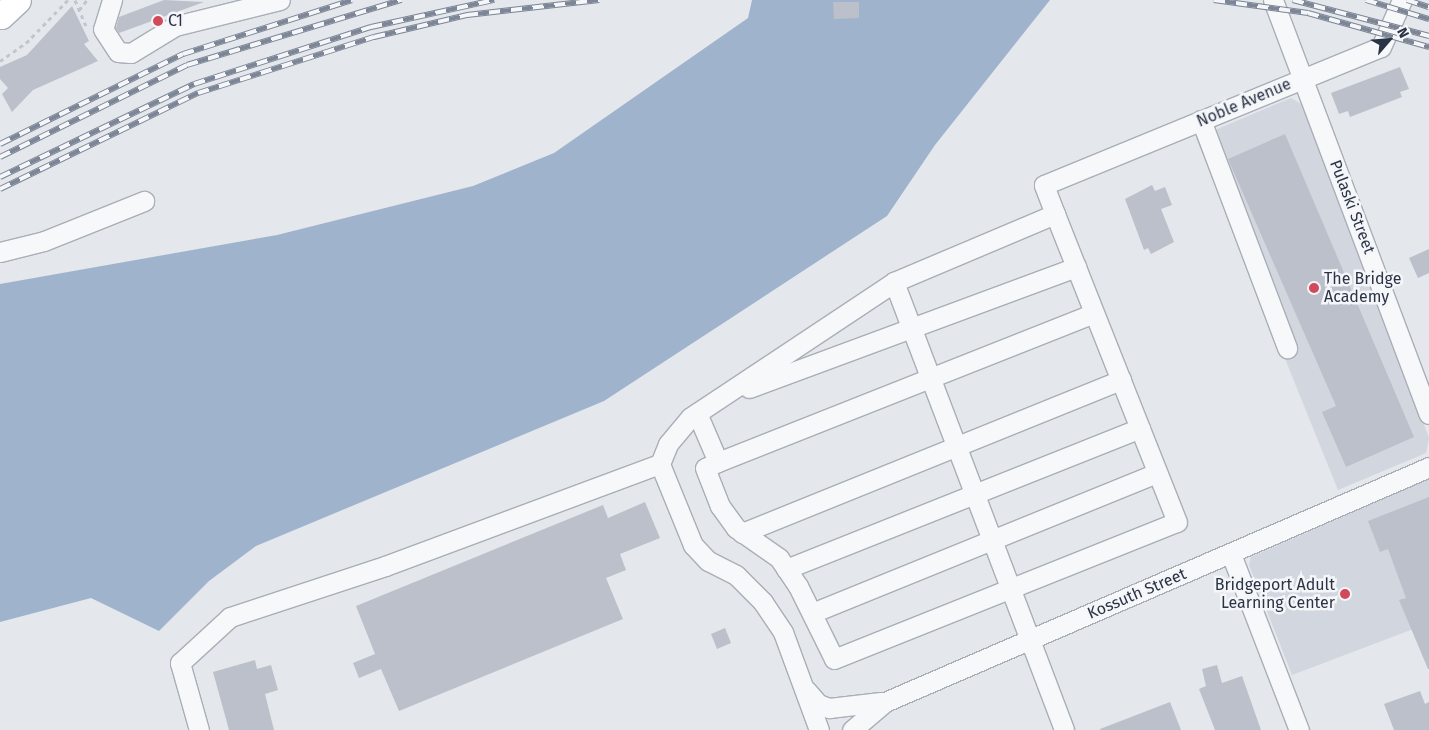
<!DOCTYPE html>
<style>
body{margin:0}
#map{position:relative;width:1429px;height:730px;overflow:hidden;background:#e4e7ec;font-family:"Fira Sans",sans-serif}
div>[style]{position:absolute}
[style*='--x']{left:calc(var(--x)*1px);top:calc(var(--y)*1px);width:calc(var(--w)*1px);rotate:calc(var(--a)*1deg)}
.built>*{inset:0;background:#d2d6de}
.water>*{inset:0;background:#9fb4cc}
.building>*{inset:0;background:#bbc0ca}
.path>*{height:3px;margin-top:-1.5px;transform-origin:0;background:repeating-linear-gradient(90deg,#c2c5cb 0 4px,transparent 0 8px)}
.roads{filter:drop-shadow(1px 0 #a9aeb7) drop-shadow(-1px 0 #a9aeb7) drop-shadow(0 1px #a9aeb7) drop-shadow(0 -1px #a9aeb7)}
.minor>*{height:19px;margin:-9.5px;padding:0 9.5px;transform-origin:9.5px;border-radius:9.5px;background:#f7f8fa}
.major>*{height:25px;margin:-12.5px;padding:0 12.5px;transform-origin:12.5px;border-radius:12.5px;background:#fff}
.rail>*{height:5.5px;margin-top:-2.75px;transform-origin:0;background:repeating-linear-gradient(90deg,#f4f6f9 0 11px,#7d8696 0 22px);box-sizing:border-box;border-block:1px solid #7d8696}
.dots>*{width:14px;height:14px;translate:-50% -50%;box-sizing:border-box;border:2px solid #f4f6f9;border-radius:50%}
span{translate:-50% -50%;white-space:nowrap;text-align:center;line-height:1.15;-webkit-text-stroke:5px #f4f6f9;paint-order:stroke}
.poi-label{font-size:16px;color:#2b3445}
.left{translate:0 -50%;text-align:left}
.right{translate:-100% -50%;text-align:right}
.street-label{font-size:16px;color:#2b3445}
.north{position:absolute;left:1364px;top:15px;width:50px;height:50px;-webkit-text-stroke:4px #f4f6f9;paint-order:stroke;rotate:63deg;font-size:14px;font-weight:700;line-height:20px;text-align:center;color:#2b3445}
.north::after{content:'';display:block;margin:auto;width:18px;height:22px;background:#2b3445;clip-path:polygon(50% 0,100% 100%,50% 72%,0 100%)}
</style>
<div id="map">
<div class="built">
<i style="clip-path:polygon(1291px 98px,1303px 105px,1429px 438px,1426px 453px,1338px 490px,1196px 138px)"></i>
<i style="clip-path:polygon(1429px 479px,1429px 623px,1292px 675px,1249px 565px,1251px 557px)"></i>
</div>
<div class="water">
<i style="clip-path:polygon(752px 0,1050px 0,935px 145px,887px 216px,604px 401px,256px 546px,209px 581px,159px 631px,91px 598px,0 622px,0 284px,277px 235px,473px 186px,554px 153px,748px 18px)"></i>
</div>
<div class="building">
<i style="clip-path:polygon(164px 0,204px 2px,119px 33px,116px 28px,119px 17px)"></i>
<i style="clip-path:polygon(833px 2px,859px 2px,859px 18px,834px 19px)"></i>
<i style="clip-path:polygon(72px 6px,89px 41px,84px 44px,98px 61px,33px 90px,12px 112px,2px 94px,8px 88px,0 79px,0 67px,27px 55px)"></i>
<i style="clip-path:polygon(1400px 67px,1409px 89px,1400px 92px,1402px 97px,1350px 117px,1348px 111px,1339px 114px,1331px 93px)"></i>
<i style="clip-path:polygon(1285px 134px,1414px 437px,1346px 467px,1322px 412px,1336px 406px,1228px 159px)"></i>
<i style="clip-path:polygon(1152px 185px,1155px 191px,1165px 187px,1172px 205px,1161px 209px,1174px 242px,1151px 254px,1148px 248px,1144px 250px,1125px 199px)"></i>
<i style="clip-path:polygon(1429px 249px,1429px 273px,1418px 278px,1409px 258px)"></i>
<i style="clip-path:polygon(1429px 497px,1429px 669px,1428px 669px,1399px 600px,1406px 598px,1388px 549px,1380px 552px,1368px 521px)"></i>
<i style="clip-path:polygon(645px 502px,660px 538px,620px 554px,626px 570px,606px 578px,623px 619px,399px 711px,381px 669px,359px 678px,353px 663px,375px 654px,356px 606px,603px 505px,608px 518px)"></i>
<i style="clip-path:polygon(725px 628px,731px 643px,717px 649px,711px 634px)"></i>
<i style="clip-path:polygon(255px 660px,257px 669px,271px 665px,278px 690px,265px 694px,274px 730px,229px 730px,213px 672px)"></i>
<i style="clip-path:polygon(1217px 665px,1222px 683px,1242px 676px,1261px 730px,1215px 730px,1199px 689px,1206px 686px,1202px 669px)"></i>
<i style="clip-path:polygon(1420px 691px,1425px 704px,1429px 702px,1429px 730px,1394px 730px,1384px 704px)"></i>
<i style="clip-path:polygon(1170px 702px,1181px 730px,1100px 730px,1100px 729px)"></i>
</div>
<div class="path">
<i style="--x:75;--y:0;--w:28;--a:67"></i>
<i style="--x:79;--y:10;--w:13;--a:-51"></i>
<i style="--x:0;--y:61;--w:32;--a:-35"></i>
<i style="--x:26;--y:43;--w:60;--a:-45.7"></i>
</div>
<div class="roads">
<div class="minor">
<i style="--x:112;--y:0;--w:30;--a:107"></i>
<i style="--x:103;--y:29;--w:27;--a:57"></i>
<i style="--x:118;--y:52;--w:13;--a:4"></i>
<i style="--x:131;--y:53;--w:52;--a:-31.5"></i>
<i style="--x:175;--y:26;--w:108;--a:-13.9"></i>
<i style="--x:1273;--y:0;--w:442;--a:69.4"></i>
<i style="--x:1201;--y:120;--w:244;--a:69.3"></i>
<i style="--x:1055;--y:214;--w:31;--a:-111"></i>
<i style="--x:1044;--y:185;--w:364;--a:-22.3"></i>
<i style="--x:1381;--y:47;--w:51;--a:-65.9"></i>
<i style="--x:0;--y:252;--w:45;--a:-14"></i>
<i style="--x:44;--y:241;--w:108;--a:-21.8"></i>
<i style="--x:749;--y:388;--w:349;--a:-20.3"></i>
<i style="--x:697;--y:413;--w:53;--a:66.8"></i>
<i style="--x:718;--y:462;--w:14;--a:155"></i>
<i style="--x:705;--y:468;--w:41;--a:68.5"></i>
<i style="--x:720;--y:506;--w:27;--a:54"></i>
<i style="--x:736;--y:528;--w:52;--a:34.9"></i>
<i style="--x:779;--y:558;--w:34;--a:56"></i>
<i style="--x:798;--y:586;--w:81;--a:63.7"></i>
<i style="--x:834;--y:659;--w:369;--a:-21.8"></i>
<i style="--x:1177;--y:522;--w:331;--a:-111.6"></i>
<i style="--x:1055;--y:214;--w:175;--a:157.1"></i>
<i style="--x:718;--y:462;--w:404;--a:-21.6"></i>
<i style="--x:742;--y:533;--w:409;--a:-22"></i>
<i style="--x:1231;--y:554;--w:189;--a:68.9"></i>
<i style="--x:786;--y:569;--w:381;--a:-21.7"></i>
<i style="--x:812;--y:613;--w:372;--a:-22.1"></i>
<i style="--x:806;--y:690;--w:18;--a:49"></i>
<i style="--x:818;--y:704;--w:12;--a:20"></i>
<i style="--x:829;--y:708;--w:52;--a:-6.6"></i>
<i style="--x:199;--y:730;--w:70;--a:-105.8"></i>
<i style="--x:180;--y:663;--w:68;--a:-42.6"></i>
<i style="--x:230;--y:617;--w:163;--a:-18.2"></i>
<i style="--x:385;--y:566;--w:293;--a:-20.4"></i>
<i style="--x:819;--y:730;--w:104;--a:-110.2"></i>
<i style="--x:783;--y:632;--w:36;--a:-124"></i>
<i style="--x:763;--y:602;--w:38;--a:-135"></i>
<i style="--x:736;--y:575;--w:31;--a:-153"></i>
<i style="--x:708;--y:561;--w:22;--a:-133"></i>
<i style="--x:693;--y:545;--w:87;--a:-112.2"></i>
<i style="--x:660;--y:464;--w:22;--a:-68"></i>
<i style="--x:668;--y:444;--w:35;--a:-50"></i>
<i style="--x:691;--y:417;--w:244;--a:-33.6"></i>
<i style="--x:894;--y:282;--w:479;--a:69.2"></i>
<i style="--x:852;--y:730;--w:43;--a:-40.3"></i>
<i style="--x:885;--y:702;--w:593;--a:-23.36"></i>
</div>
<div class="major">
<i style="--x:1;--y:16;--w:23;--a:-43"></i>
</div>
</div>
<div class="rail">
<i style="--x:1214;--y:0;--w:95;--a:7.9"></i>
<i style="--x:1308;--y:13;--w:126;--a:15.7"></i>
<i style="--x:1293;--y:0;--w:141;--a:14.8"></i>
<i style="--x:1366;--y:0;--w:66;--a:16.8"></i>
<i style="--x:1407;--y:0;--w:23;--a:18"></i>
<i style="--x:0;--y:144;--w:204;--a:-26.2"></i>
<i style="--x:183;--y:54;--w:177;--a:-17.7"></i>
<i style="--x:0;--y:157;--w:208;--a:-26.2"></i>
<i style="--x:187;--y:65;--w:224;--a:-16.9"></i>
<i style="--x:0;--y:177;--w:215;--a:-25.6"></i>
<i style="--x:194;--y:84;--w:186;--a:-17.9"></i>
<i style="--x:371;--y:27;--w:126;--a:-12.4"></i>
<i style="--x:0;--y:189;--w:220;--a:-25.9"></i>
<i style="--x:198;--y:93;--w:185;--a:-17.7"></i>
<i style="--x:374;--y:37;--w:96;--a:-13.3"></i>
<i style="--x:467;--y:15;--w:133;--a:-6.5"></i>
</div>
<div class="dots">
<i style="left:158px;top:21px;background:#d1495b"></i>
<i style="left:1314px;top:288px;background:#d1495b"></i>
<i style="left:1345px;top:594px;background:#d1495b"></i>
</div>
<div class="poi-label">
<span class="left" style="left:168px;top:21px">C1</span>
<span class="left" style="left:1324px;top:288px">The Bridge<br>Academy</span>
<span class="right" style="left:1335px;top:594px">Bridgeport Adult<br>Learning Center</span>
</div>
<div class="street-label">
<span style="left:1244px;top:103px;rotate:-23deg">Noble Avenue</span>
<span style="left:1352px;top:207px;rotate:69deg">Pulaski Street</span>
<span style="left:1137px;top:594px;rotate:-23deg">Kossuth Street</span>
</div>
<div class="north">N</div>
</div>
